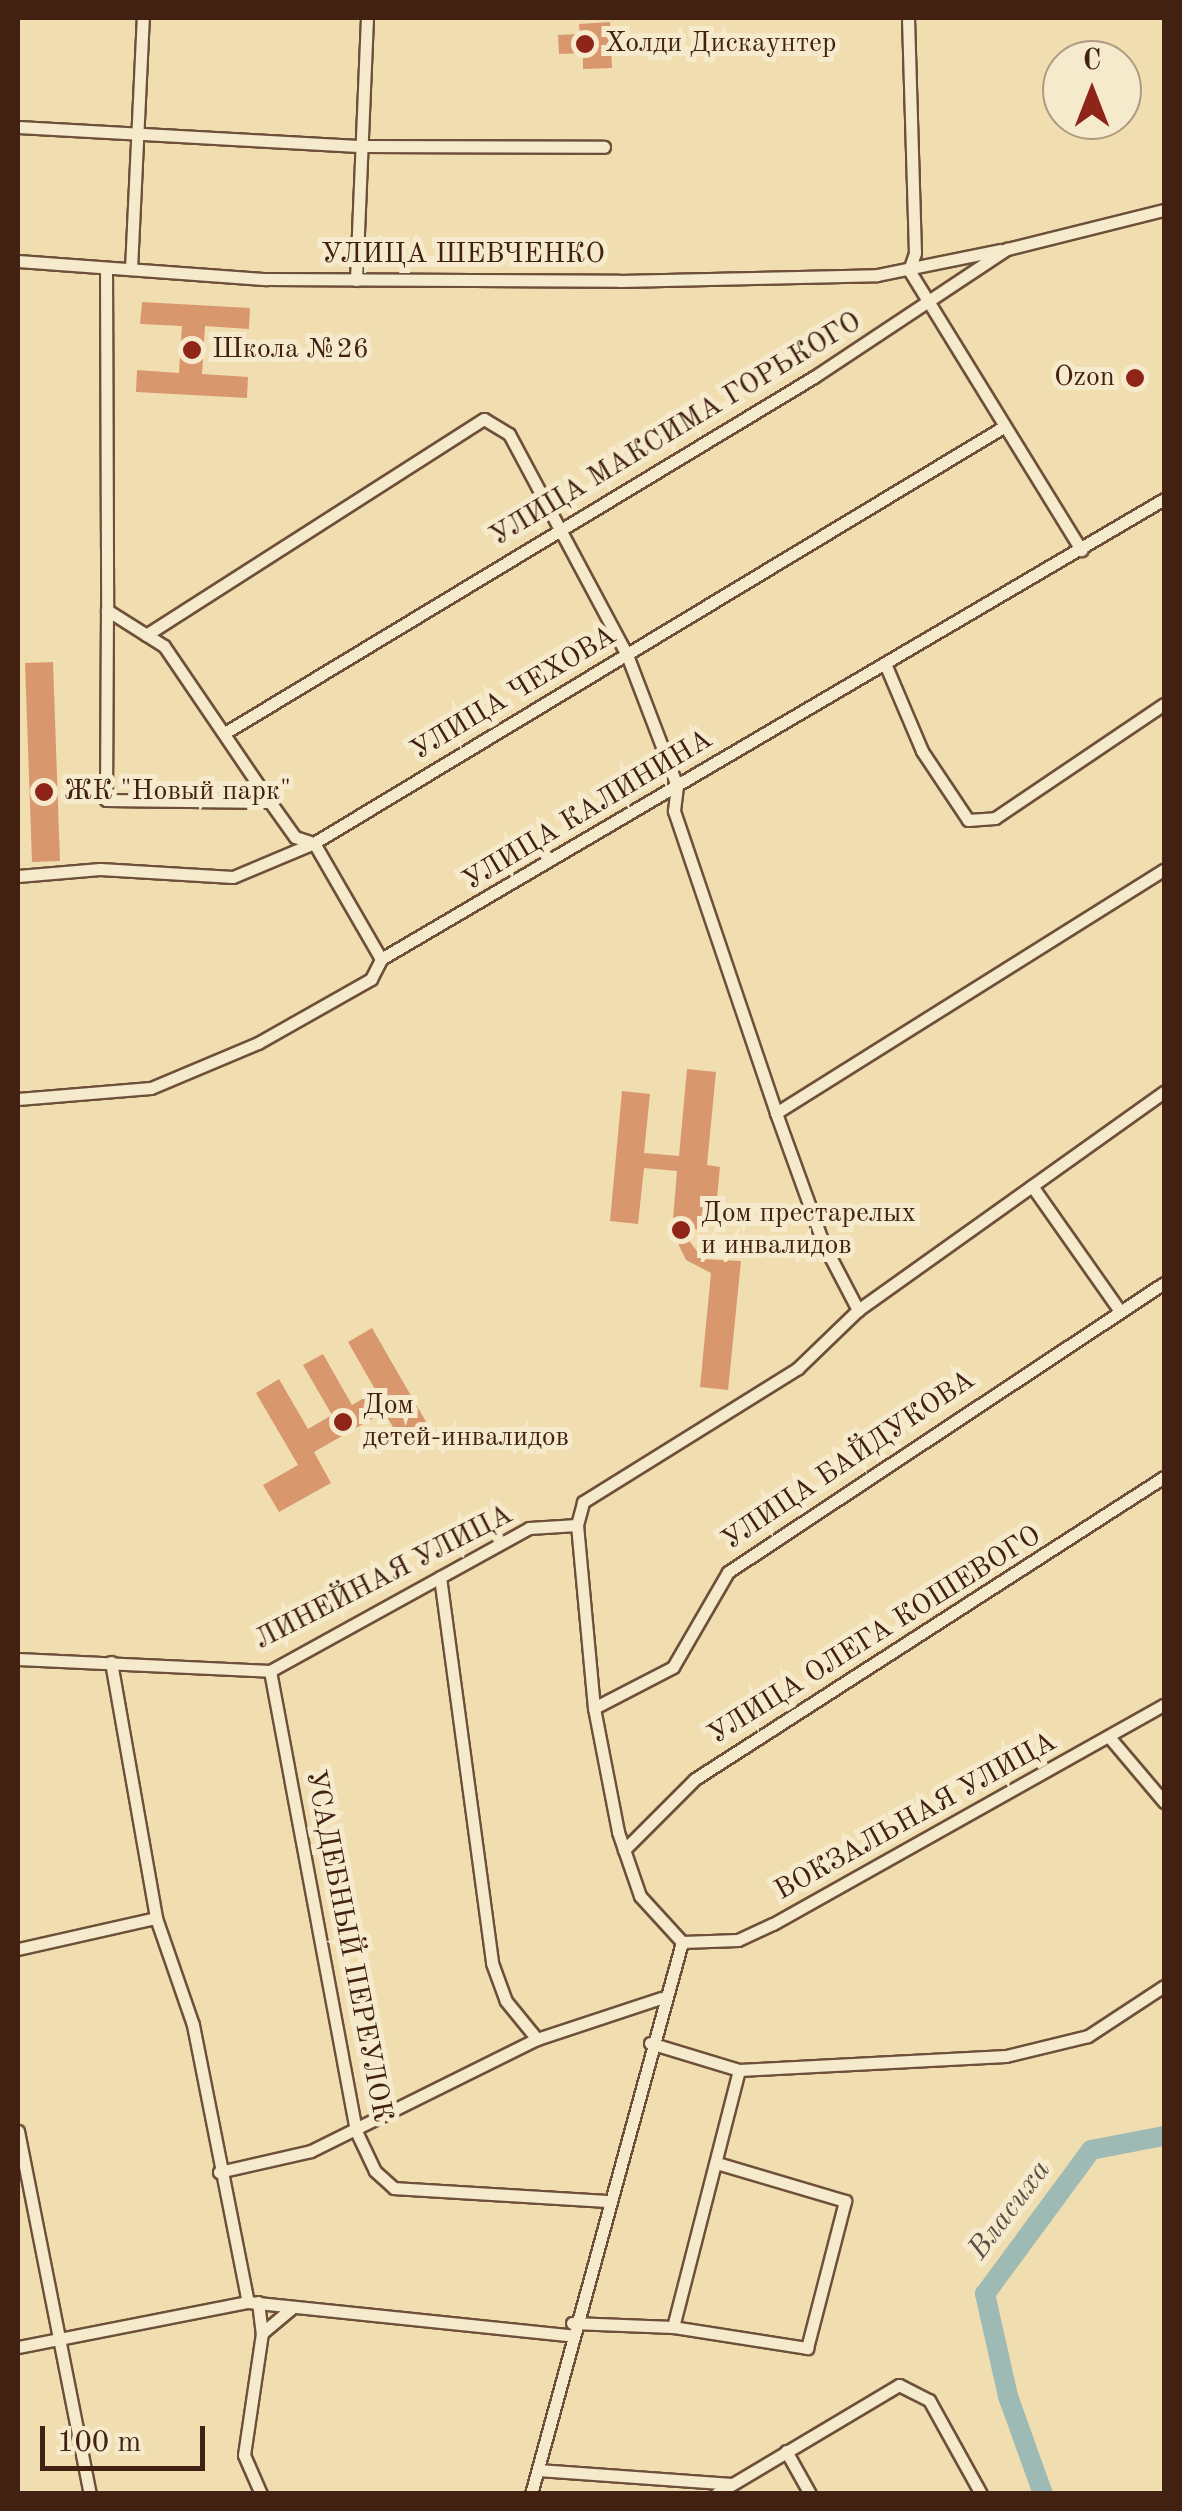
<!DOCTYPE html>
<meta charset="utf-8">
<style>
body{margin:0}
#map{position:relative;width:1182px;height:2511px;overflow:hidden;background:#f1deb0;font-family:"Old Standard TT",serif}
div>[style]{position:absolute}
[style*='--x']{left:calc(var(--x)*1px);top:calc(var(--y)*1px);width:calc(var(--w)*1px);rotate:calc(var(--a)*1deg)}
.river>*{height:20px;margin:-10px;padding:0 10px;transform-origin:10px;border-radius:10px;background:#9ebab5}
.building>*{inset:0;background:#d9976e}
.roads{filter:drop-shadow(2px 0 #6e503a) drop-shadow(-2px 0 #6e503a) drop-shadow(0 2px #6e503a) drop-shadow(0 -2px #6e503a)}
.minor>*{height:11px;margin:-5.5px;padding:0 5.5px;transform-origin:5.5px;border-radius:5.5px;background:#f6eacc}
.dots>*{width:28px;height:28px;translate:-50% -50%;box-sizing:border-box;border:5px solid #f6eacc;border-radius:50%}
span{translate:-50% -50%;white-space:nowrap;text-align:center;line-height:1.15;-webkit-text-stroke:10px #f6eacc;paint-order:stroke}
.poi-label{font-size:28px;color:#422113}
.left{translate:0 -50%;text-align:left}
.right{translate:-100% -50%;text-align:right}
.street-label{font-size:28px;color:#422113}
.water-label{font-size:30px;color:#5e4f44;font-style:italic}
.frame{position:absolute;inset:0;border:20px solid #422113;pointer-events:none}
.north{position:absolute;left:1042px;top:40px;width:100px;height:100px;box-sizing:border-box;background:#f6eacc;border:2px solid #ae9a82;border-radius:50%;rotate:0deg;font-size:28px;font-weight:700;line-height:40px;text-align:center;color:#422113}
.north::after{content:'';display:block;margin:auto;width:35px;height:45px;background:#8f2418;clip-path:polygon(50% 0,100% 100%,50% 72%,0 100%)}
.scale{position:absolute;left:40px;top:2426px;width:165px;height:45px;box-sizing:border-box;border:5px solid #422113;border-top:0;padding-left:12px;font-size:30px;line-height:35px;white-space:nowrap;color:#422113;-webkit-text-stroke:8px #f6eacc;paint-order:stroke}
</style>
<div id="map">
<div class="river">
<i style="--x:1043;--y:2494;--w:104;--a:-109.7"></i>
<i style="--x:1008;--y:2396;--w:105;--a:-102.7"></i>
<i style="--x:985;--y:2294;--w:179;--a:-53.6"></i>
<i style="--x:1091;--y:2150;--w:74;--a:-10.9"></i>
</div>
<div class="building">
<i style="clip-path:polygon(610px 22px,612px 68px,583px 69px,583px 53px,559px 54px,558px 35px,580px 34px,579px 24px)"></i>
<i style="clip-path:polygon(142px 302px,250px 308px,249px 329px,205px 326px,202px 374px,248px 377px,247px 398px,136px 392px,137px 370px,179px 373px,182px 326px,140px 324px)"></i>
<i style="clip-path:polygon(53px 662px,60px 861px,32px 862px,25px 663px)"></i>
<i style="clip-path:polygon(687px 1069px,716px 1072px,707px 1165px,720px 1167px,715px 1218px,706px 1217px,705px 1230px,690px 1229px,690px 1242px,703px 1259px,741px 1261px,728px 1390px,700px 1387px,711px 1273px,686px 1260px,672px 1231px,677px 1171px,644px 1168px,638px 1224px,610px 1221px,622px 1091px,650px 1094px,644px 1153px,679px 1156px)"></i>
<i style="clip-path:polygon(372px 1328px,432px 1432px,405px 1447px,384px 1412px,314px 1452px,331px 1483px,279px 1512px,263px 1485px,298px 1465px,256px 1393px,279px 1379px,308px 1429px,332px 1415px,303px 1365px,323px 1354px,352px 1405px,376px 1391px,348px 1342px)"></i>
</div>
<div class="roads">
<div class="minor">
<i style="--x:908;--y:18;--w:235;--a:88.3"></i>
<i style="--x:915;--y:253;--w:18;--a:109"></i>
<i style="--x:909;--y:270;--w:329;--a:58.4"></i>
<i style="--x:18;--y:127;--w:345;--a:3.2"></i>
<i style="--x:362;--y:146;--w:242;--a:0.2"></i>
<i style="--x:18;--y:261;--w:249;--a:4.2"></i>
<i style="--x:266;--y:279;--w:354;--a:0.3"></i>
<i style="--x:620;--y:281;--w:257;--a:-1.3"></i>
<i style="--x:877;--y:275;--w:126;--a:-11.5"></i>
<i style="--x:106;--y:268;--w:342;--a:89.8"></i>
<i style="--x:107;--y:610;--w:67;--a:32.3"></i>
<i style="--x:164;--y:646;--w:189;--a:55.8"></i>
<i style="--x:270;--y:802;--w:164;--a:-179.3"></i>
<i style="--x:106;--y:800;--w:190;--a:-89.7"></i>
<i style="--x:131;--y:269;--w:251;--a:-87.3"></i>
<i style="--x:356;--y:280;--w:262;--a:-87.6"></i>
<i style="--x:146;--y:635;--w:401;--a:-32.6"></i>
<i style="--x:484;--y:419;--w:29;--a:31"></i>
<i style="--x:509;--y:434;--w:251;--a:61.9"></i>
<i style="--x:627;--y:655;--w:140;--a:69.1"></i>
<i style="--x:677;--y:786;--w:25;--a:97"></i>
<i style="--x:674;--y:811;--w:319;--a:71.3"></i>
<i style="--x:776;--y:1113;--w:138;--a:70.1"></i>
<i style="--x:823;--y:1243;--w:76;--a:62.4"></i>
<i style="--x:886;--y:666;--w:92;--a:67"></i>
<i style="--x:922;--y:751;--w:83;--a:56.3"></i>
<i style="--x:968;--y:820;--w:27;--a:-4"></i>
<i style="--x:995;--y:818;--w:204;--a:-34"></i>
<i style="--x:228;--y:731;--w:685;--a:-31.14"></i>
<i style="--x:814;--y:377;--w:232;--a:-33.6"></i>
<i style="--x:1007;--y:249;--w:162;--a:-14"></i>
<i style="--x:270;--y:802;--w:43;--a:54.5"></i>
<i style="--x:295;--y:837;--w:20;--a:18"></i>
<i style="--x:314;--y:843;--w:134;--a:60"></i>
<i style="--x:18;--y:876;--w:82;--a:-4.9"></i>
<i style="--x:100;--y:869;--w:133;--a:3.4"></i>
<i style="--x:233;--y:877;--w:88;--a:-22.8"></i>
<i style="--x:314;--y:843;--w:801;--a:-31.11"></i>
<i style="--x:18;--y:1099;--w:133;--a:-4.7"></i>
<i style="--x:151;--y:1088;--w:116;--a:-22.8"></i>
<i style="--x:258;--y:1043;--w:130;--a:-29.5"></i>
<i style="--x:371;--y:979;--w:22;--a:-63"></i>
<i style="--x:381;--y:959;--w:908;--a:-30.43"></i>
<i style="--x:776;--y:1113;--w:458;--a:-32.1"></i>
<i style="--x:1032;--y:1186;--w:153;--a:54.9"></i>
<i style="--x:577;--y:1525;--w:184;--a:84.7"></i>
<i style="--x:594;--y:1708;--w:126;--a:79"></i>
<i style="--x:618;--y:1832;--w:68;--a:71"></i>
<i style="--x:640;--y:1896;--w:62;--a:47.6"></i>
<i style="--x:682;--y:1942;--w:56;--a:-2"></i>
<i style="--x:738;--y:1940;--w:38;--a:-25"></i>
<i style="--x:773;--y:1924;--w:448;--a:-29.3"></i>
<i style="--x:440;--y:1577;--w:389;--a:82.3"></i>
<i style="--x:492;--y:1963;--w:40;--a:69.8"></i>
<i style="--x:506;--y:2001;--w:49;--a:50.8"></i>
<i style="--x:18;--y:1659;--w:252;--a:2.7"></i>
<i style="--x:270;--y:1671;--w:296;--a:-28.9"></i>
<i style="--x:529;--y:1528;--w:48;--a:-3.6"></i>
<i style="--x:577;--y:1525;--w:24;--a:-75"></i>
<i style="--x:583;--y:1502;--w:253;--a:-31.9"></i>
<i style="--x:798;--y:1368;--w:83;--a:-44"></i>
<i style="--x:858;--y:1310;--w:376;--a:-35.5"></i>
<i style="--x:111;--y:1662;--w:260;--a:80"></i>
<i style="--x:156;--y:1918;--w:113;--a:70.9"></i>
<i style="--x:193;--y:2025;--w:282;--a:78.8"></i>
<i style="--x:248;--y:2302;--w:323;--a:5.9"></i>
<i style="--x:270;--y:1671;--w:468;--a:79.4"></i>
<i style="--x:356;--y:2131;--w:44;--a:64.6"></i>
<i style="--x:375;--y:2171;--w:25;--a:42"></i>
<i style="--x:394;--y:2188;--w:212;--a:3.5"></i>
<i style="--x:594;--y:1708;--w:89;--a:-27.4"></i>
<i style="--x:673;--y:1667;--w:110;--a:-59.9"></i>
<i style="--x:728;--y:1572;--w:523;--a:-33.54"></i>
<i style="--x:1110;--y:1738;--w:84;--a:49.8"></i>
<i style="--x:624;--y:1850;--w:100;--a:-45"></i>
<i style="--x:695;--y:1779;--w:558;--a:-32.78"></i>
<i style="--x:18;--y:1949;--w:141;--a:-12.7"></i>
<i style="--x:650;--y:2043;--w:93;--a:16.9"></i>
<i style="--x:739;--y:2070;--w:267;--a:-3"></i>
<i style="--x:1006;--y:2056;--w:84;--a:-13.7"></i>
<i style="--x:1088;--y:2036;--w:91;--a:-33.3"></i>
<i style="--x:18;--y:2131;--w:370;--a:78.8"></i>
<i style="--x:219;--y:2172;--w:94;--a:-12.9"></i>
<i style="--x:311;--y:2151;--w:252;--a:-26.4"></i>
<i style="--x:537;--y:2039;--w:131;--a:-18.3"></i>
<i style="--x:258;--y:2302;--w:31;--a:83"></i>
<i style="--x:262;--y:2333;--w:123;--a:98.4"></i>
<i style="--x:244;--y:2455;--w:43;--a:66.4"></i>
<i style="--x:572;--y:2323;--w:101;--a:2.3"></i>
<i style="--x:673;--y:2327;--w:265;--a:-75.6"></i>
<i style="--x:673;--y:2327;--w:136;--a:8.9"></i>
<i style="--x:807;--y:2348;--w:152;--a:-75.5"></i>
<i style="--x:845;--y:2201;--w:134;--a:-163.5"></i>
<i style="--x:262;--y:2333;--w:39;--a:-40"></i>
<i style="--x:18;--y:2347;--w:234;--a:-11.1"></i>
<i style="--x:786;--y:2451;--w:49;--a:60.8"></i>
<i style="--x:538;--y:2470;--w:194;--a:4.1"></i>
<i style="--x:531;--y:2494;--w:572;--a:-74.7"></i>
<i style="--x:716;--y:2494;--w:213;--a:-30.8"></i>
<i style="--x:899;--y:2385;--w:34;--a:27"></i>
<i style="--x:929;--y:2400;--w:107;--a:61"></i>
</div>
</div>
<div class="dots">
<i style="left:585px;top:44px;background:#8f2418"></i>
<i style="left:192px;top:350px;background:#8f2418"></i>
<i style="left:1135px;top:378px;background:#8f2418"></i>
<i style="left:44px;top:792px;background:#8f2418"></i>
<i style="left:681px;top:1230px;background:#8f2418"></i>
<i style="left:343px;top:1422px;background:#8f2418"></i>
</div>
<div class="poi-label">
<span class="left" style="left:605px;top:44px">Холди Дискаунтер</span>
<span class="left" style="left:212px;top:350px">Школа №26</span>
<span class="right" style="left:1115px;top:378px">Ozon</span>
<span class="left" style="left:64px;top:792px">ЖК "Новый парк"</span>
<span class="left" style="left:701px;top:1230px">Дом престарелых<br>и инвалидов</span>
<span class="left" style="left:363px;top:1422px">Дом<br>детей-инвалидов</span>
</div>
<div class="street-label">
<span style="left:463px;top:255px">УЛИЦА ШЕВЧЕНКО</span>
<span style="left:676px;top:430px;rotate:-31deg">УЛИЦА МАКСИМА ГОРЬКОГО</span>
<span style="left:514px;top:694px;rotate:-31deg">УЛИЦА ЧЕХОВА</span>
<span style="left:588px;top:811px;rotate:-31deg">УЛИЦА КАЛИНИНА</span>
<span style="left:849px;top:1461px;rotate:-34deg">УЛИЦА БАЙДУКОВА</span>
<span style="left:384px;top:1578px;rotate:-27deg">ЛИНЕЙНАЯ УЛИЦА</span>
<span style="left:875px;top:1636px;rotate:-32deg">УЛИЦА ОЛЕГА КОШЕВОГО</span>
<span style="left:916px;top:1817px;rotate:-29deg">ВОКЗАЛЬНАЯ УЛИЦА</span>
<span style="left:348px;top:1946px;rotate:79deg">УСАДЕБНЫЙ ПЕРЕУЛОК</span>
</div>
<div class="water-label">
<span style="left:1010px;top:2210px;rotate:-53deg">Власиха</span>
</div>
<div class="frame"></div>
<div class="north">С</div>
<div class="scale">100 m</div>
</div>
